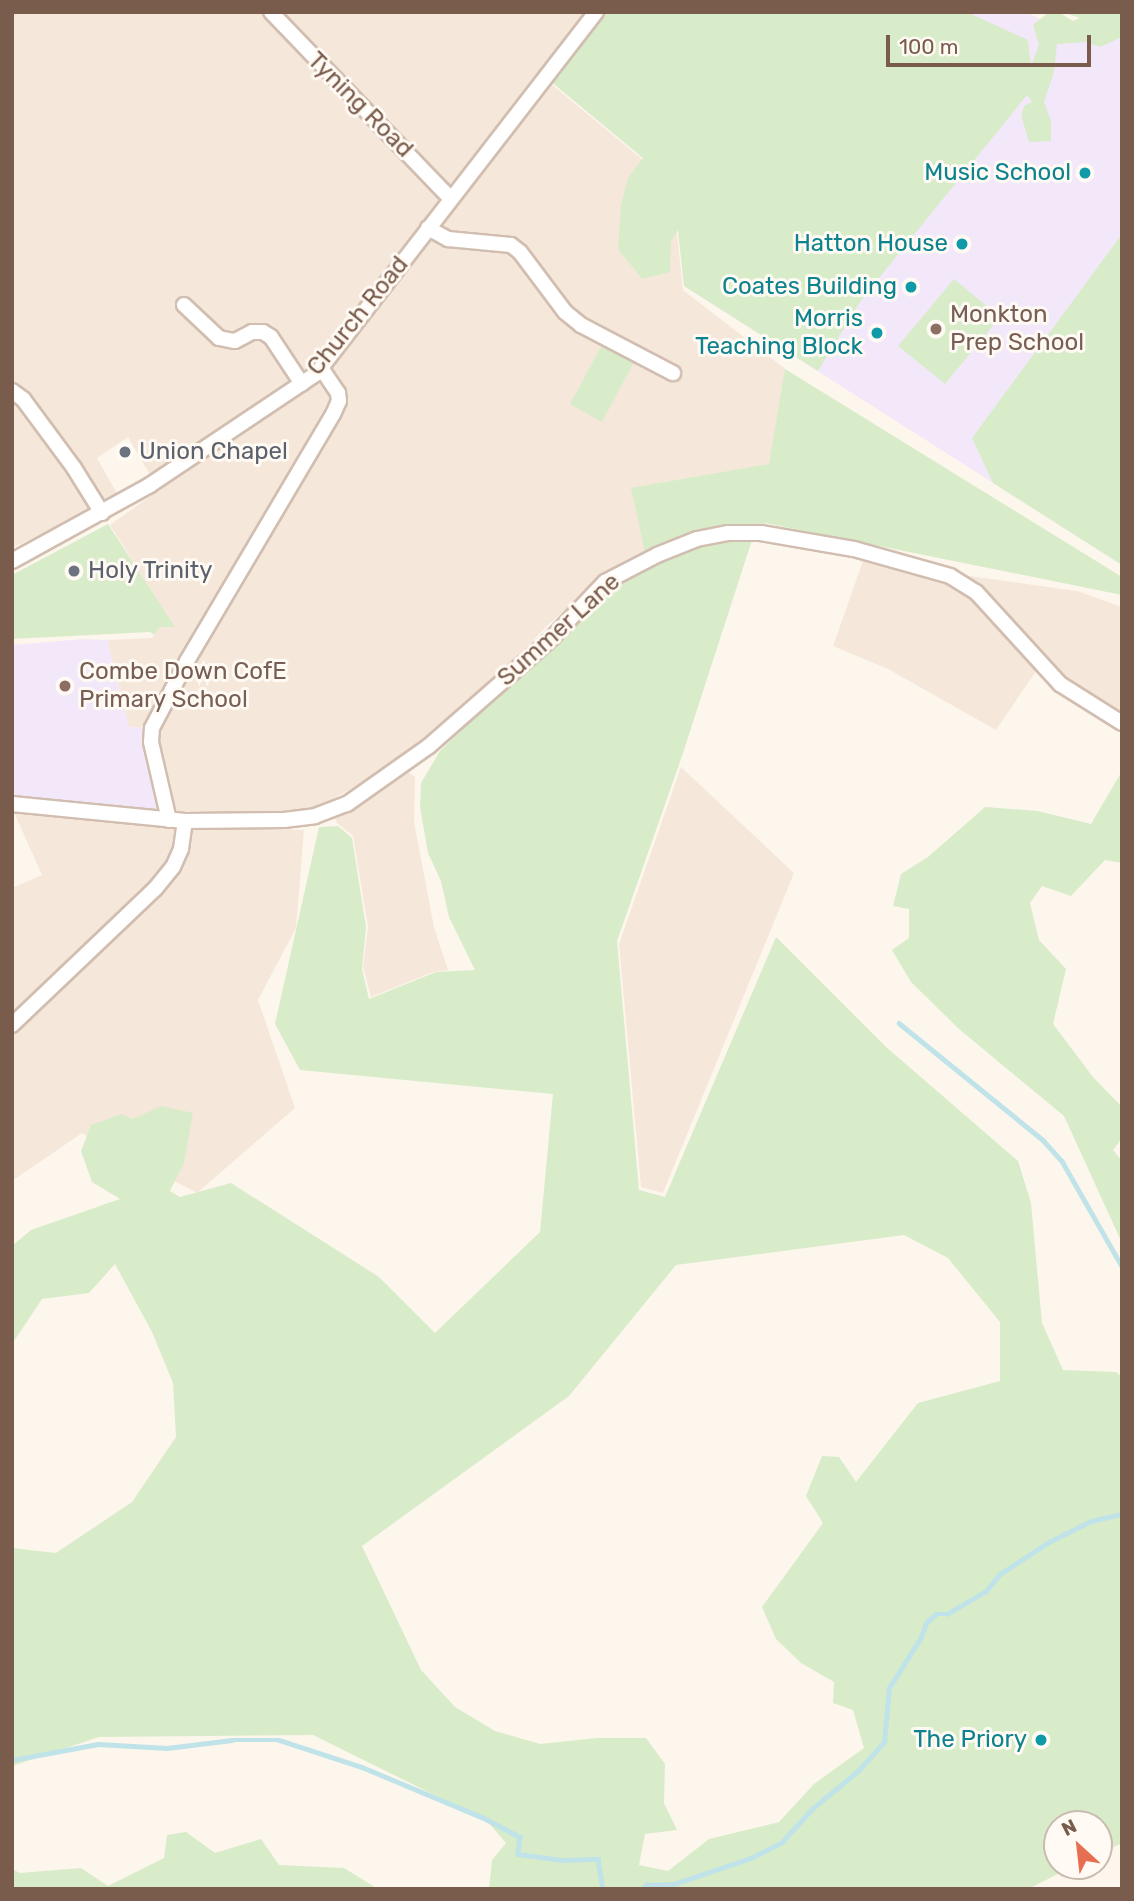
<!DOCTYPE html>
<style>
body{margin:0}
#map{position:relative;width:1134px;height:1901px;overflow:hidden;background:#fdf6ec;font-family:Rubik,sans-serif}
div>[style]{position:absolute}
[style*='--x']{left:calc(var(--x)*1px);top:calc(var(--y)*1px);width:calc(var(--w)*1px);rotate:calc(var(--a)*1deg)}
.residential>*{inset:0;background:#f5e8da}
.education>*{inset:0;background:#f3e8fa}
.green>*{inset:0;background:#d8ecc9}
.stream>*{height:4.5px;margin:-2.25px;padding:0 2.25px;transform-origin:2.25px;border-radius:2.25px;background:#bfe3e8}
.roads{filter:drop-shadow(2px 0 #d1beb0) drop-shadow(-2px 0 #d1beb0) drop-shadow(0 2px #d1beb0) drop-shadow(0 -2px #d1beb0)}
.minor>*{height:14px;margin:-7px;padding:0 7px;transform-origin:7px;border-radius:7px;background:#fff}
.dots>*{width:19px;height:19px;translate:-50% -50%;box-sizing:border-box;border:4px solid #fffaf3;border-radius:50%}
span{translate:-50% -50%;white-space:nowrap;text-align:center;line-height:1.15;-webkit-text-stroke:6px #fffaf3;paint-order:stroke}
.street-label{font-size:24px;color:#7a5c4d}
.culture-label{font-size:24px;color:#0d838f}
.right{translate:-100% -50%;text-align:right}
.education-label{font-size:24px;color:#785e54}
.left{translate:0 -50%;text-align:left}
.worship-label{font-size:24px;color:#5b616d}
.frame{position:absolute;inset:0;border:14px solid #7a5c4d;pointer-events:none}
.north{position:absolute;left:1043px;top:1810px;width:70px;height:70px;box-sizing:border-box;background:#fffaf3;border:2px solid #cabbb1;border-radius:50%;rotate:333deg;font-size:19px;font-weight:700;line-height:28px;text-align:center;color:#7a5c4d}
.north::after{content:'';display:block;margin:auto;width:24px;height:32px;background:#e76f51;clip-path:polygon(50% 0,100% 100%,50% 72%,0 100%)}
.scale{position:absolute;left:886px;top:35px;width:205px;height:32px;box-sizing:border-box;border:4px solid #7a5c4d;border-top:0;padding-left:9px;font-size:21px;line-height:24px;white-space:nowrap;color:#7a5c4d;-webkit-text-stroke:5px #fffaf3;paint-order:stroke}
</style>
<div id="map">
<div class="residential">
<i style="clip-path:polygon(12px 12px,586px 12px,538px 73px,672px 184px,683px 290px,920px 473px,758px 519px,685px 535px,615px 567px,548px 625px,477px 697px,423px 742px,367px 780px,316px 808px,285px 813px,171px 811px,145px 728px,129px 727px,107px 640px,152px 638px,160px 627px,174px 627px,110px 525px,159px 490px,128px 437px,97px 458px,119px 497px,12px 548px)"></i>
<i style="clip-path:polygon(864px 558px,930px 574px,967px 589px,970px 576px,1077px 591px,1122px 607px,1122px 714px,1066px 679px,1045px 658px,996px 730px,888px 669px,833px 646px)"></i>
<i style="clip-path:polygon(681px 767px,794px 873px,663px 1193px,641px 1187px,619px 944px)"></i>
<i style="clip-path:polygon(406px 771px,415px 777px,414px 822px,434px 927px,448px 970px,433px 972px,371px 997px,363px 967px,368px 927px,353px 836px,337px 823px,335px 818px)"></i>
<i style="clip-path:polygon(13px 810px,164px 824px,304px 830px,296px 928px,258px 1000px,295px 1108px,197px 1193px,82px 1133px,12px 1181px,12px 888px,42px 875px)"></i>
</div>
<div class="education">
<i style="clip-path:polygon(603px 12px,1026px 12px,1069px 34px,1122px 34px,1122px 565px,684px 286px,673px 183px,549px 80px)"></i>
<i style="clip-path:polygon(83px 639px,107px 640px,129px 727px,145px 728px,160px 810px,12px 797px,12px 645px)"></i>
</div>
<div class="green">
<i style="clip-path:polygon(603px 12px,967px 12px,1028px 40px,1031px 66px,1039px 45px,1033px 25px,1049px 12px,1058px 12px,1073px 21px,1080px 18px,1062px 12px,1122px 12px,1122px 37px,1100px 47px,1087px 42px,1057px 44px,1054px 72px,1044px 102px,1051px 121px,1051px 141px,1029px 142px,1021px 115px,1024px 106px,1032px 102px,1027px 95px,862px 299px,818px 371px,684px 286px,678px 230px,671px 242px,670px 272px,642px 279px,618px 249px,621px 205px,628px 178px,643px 158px,549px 80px)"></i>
<i style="clip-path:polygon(1122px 234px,1122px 565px,993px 483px,972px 438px)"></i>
<i style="clip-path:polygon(954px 279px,1000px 317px,945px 384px,898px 346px)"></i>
<i style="clip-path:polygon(602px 345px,634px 362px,602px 422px,570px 404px)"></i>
<i style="clip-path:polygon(evenodd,785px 369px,1122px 577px,1122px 595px,765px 523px,752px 540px,682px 756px,617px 941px,639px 1190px,665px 1197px,776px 937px,886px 1047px,1018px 1161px,1031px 1203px,1042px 1323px,1063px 1370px,1116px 1372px,1122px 1377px,1122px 1843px,1099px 1854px,1099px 1824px,1057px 1824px,1057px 1866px,1074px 1866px,1028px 1889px,489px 1889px,492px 1860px,506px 1843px,487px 1821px,313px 1735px,99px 1737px,12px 1766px,12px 1548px,56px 1553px,132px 1502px,176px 1437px,173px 1383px,152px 1332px,115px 1264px,89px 1293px,42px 1299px,12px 1344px,12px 1246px,31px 1230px,120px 1199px,92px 1182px,81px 1151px,91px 1125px,121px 1114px,133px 1119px,161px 1106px,193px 1113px,184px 1163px,170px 1191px,180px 1197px,231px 1183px,379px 1277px,435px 1333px,540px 1232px,553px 1094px,300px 1070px,275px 1024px,319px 827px,338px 826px,352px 838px,366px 927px,362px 969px,369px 999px,436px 972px,475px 970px,449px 917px,441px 881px,428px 853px,420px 807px,421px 783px,440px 751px,611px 587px,648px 567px,631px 488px,769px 464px,785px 369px,904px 1235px,948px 1258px,1000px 1322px,1000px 1381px,918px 1403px,856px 1482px,839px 1457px,822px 1456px,806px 1496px,823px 1523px,762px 1607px,776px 1639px,801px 1663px,834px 1682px,833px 1703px,853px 1710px,864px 1748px,814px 1784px,779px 1822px,709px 1839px,668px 1871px,639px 1865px,645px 1834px,677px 1830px,664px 1803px,665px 1764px,646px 1738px,597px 1738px,540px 1744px,495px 1731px,455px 1707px,421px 1670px,362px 1546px,569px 1396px,676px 1265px,904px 1235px)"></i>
<i style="clip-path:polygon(108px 524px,175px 627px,160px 627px,154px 635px,150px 632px,12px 639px,12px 575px)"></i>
<i style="clip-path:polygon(1122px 771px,1122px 863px,1105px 860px,1071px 896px,1042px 886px,1030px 903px,1039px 940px,1066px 969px,1053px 1024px,1093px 1077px,1122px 1107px,1122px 1138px,1113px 1150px,1122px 1161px,1122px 1243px,1064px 1116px,959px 1029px,911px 982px,892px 950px,909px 938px,909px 909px,893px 906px,901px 874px,928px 857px,985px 807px,1038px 811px,1091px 824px)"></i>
<i style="clip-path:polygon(186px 1832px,215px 1853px,261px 1839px,279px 1865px,344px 1868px,378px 1889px,12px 1889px,12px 1869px,20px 1873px,81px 1868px,108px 1886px,164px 1858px,167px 1835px)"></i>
</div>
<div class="stream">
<i style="--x:899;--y:1023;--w:186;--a:39.1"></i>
<i style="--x:1043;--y:1140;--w:28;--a:48"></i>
<i style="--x:1062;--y:1161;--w:121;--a:60.3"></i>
<i style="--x:12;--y:1760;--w:87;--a:-10.5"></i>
<i style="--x:98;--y:1744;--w:69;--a:3.3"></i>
<i style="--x:167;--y:1748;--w:65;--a:-7"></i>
<i style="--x:232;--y:1740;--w:47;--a:0"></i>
<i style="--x:279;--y:1740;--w:87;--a:18"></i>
<i style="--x:362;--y:1767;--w:132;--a:22.7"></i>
<i style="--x:484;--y:1818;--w:41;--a:27.8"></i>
<i style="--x:520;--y:1837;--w:17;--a:97"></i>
<i style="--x:518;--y:1854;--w:44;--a:7.8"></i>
<i style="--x:562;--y:1860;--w:36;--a:-2"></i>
<i style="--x:598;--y:1859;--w:30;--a:81"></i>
<i style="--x:642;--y:1889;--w:6;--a:-45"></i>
<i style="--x:646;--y:1885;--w:28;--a:-2"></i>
<i style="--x:674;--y:1884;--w:81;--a:-18.7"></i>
<i style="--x:751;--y:1858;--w:35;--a:-27"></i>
<i style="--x:782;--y:1842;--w:45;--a:-47.7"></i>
<i style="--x:812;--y:1809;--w:60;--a:-39.6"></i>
<i style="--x:858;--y:1771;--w:39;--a:-48"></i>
<i style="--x:884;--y:1742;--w:54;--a:-84.7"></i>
<i style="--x:889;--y:1688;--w:58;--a:-57.7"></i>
<i style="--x:920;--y:1639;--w:17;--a:-69"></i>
<i style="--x:926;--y:1623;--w:13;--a:-42"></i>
<i style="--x:936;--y:1614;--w:11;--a:0"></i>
<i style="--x:947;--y:1614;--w:45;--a:-30.5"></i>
<i style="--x:986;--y:1591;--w:22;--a:-51"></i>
<i style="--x:1000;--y:1574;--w:59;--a:-33.1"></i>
<i style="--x:1049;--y:1542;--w:47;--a:-26.6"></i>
<i style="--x:1091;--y:1521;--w:32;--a:-13"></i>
</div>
<div class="roads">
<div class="minor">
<i style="--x:271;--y:12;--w:258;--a:46.1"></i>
<i style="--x:428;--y:228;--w:23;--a:29"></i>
<i style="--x:448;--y:239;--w:63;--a:5.4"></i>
<i style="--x:511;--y:245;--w:11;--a:38"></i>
<i style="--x:520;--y:252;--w:75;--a:53.1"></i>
<i style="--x:565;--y:312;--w:21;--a:39"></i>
<i style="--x:581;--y:325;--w:104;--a:27.6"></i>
<i style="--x:184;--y:305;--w:48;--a:43.3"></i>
<i style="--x:219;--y:338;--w:16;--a:11"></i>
<i style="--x:235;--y:341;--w:19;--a:-28"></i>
<i style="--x:252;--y:332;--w:11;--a:0"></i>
<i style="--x:263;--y:332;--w:9;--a:32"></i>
<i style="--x:271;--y:337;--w:56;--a:56.6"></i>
<i style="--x:12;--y:391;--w:14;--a:36"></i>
<i style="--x:23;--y:399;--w:86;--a:53.5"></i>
<i style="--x:74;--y:468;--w:53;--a:58.1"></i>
<i style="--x:12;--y:561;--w:158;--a:-28.8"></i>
<i style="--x:150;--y:485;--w:201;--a:-33.8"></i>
<i style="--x:317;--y:373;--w:456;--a:-52.3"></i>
<i style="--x:12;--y:804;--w:174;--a:5.6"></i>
<i style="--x:185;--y:821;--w:99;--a:-0.6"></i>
<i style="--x:284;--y:820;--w:31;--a:-7"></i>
<i style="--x:315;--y:816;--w:34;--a:-21"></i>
<i style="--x:347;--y:804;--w:100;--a:-35.3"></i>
<i style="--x:429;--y:746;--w:164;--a:-41.3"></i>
<i style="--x:552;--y:638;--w:77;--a:-46.6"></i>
<i style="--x:605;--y:582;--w:59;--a:-27.4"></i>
<i style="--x:657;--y:555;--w:43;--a:-21.8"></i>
<i style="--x:697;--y:539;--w:32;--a:-11"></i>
<i style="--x:728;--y:533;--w:33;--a:0"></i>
<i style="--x:761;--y:533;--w:94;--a:9.8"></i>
<i style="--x:854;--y:549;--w:100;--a:15.7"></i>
<i style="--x:950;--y:576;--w:31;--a:32"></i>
<i style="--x:976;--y:592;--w:125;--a:47.6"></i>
<i style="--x:1060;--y:684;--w:73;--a:32.2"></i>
<i style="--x:169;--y:820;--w:80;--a:-103"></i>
<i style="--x:151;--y:742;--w:14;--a:-86"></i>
<i style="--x:152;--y:728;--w:76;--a:-62.4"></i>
<i style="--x:187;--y:661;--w:289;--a:-59.4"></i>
<i style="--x:334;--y:412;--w:12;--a:-66"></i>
<i style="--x:339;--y:401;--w:8;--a:-97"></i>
<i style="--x:338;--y:393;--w:30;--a:-124"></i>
<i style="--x:12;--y:1025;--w:197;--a:-43.6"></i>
<i style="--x:155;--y:889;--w:28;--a:-51"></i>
<i style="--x:173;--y:867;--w:20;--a:-66"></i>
<i style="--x:181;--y:849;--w:28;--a:-82"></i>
</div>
</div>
<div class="dots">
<i style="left:1085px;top:173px;background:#0f9aa8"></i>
<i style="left:962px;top:244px;background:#0f9aa8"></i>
<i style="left:911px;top:287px;background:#0f9aa8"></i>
<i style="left:936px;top:329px;background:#8d6e63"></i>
<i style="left:877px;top:333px;background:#0f9aa8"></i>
<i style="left:125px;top:452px;background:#6b7280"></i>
<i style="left:74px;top:571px;background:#6b7280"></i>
<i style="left:65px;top:686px;background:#8d6e63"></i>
<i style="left:1041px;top:1740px;background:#0f9aa8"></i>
</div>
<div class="street-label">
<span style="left:360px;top:105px;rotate:45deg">Tyning Road</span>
<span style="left:358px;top:316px;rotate:-51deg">Church Road</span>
<span style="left:559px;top:630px;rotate:-42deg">Summer Lane</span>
</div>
<div class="culture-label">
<span class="right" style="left:1071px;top:173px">Music School</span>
<span class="right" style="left:948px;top:244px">Hatton House</span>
<span class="right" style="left:897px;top:287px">Coates Building</span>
<span class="right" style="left:863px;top:333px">Morris<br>Teaching Block</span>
<span class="right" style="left:1027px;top:1740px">The Priory</span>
</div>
<div class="education-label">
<span class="left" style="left:950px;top:329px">Monkton<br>Prep School</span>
<span class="left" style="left:79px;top:686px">Combe Down CofE<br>Primary School</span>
</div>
<div class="worship-label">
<span class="left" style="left:139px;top:452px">Union Chapel</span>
<span class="left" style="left:88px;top:571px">Holy Trinity</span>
</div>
<div class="frame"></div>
<div class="north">N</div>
<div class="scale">100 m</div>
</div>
